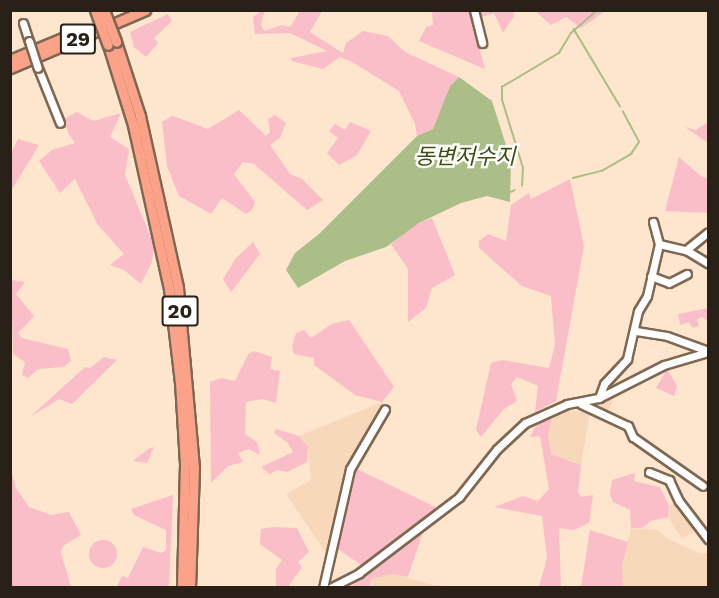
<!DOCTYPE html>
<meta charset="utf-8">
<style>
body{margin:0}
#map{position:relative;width:719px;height:598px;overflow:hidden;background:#fee5cd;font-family:"Work Sans","Noto Sans KR",sans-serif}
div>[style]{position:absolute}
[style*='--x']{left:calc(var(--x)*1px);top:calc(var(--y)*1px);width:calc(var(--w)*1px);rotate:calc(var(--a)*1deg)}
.built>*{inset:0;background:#f7d8ba}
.green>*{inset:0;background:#fabec8}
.round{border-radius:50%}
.water>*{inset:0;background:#abbe87}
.stream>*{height:1.5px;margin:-0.75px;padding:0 0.75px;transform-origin:0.75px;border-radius:0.75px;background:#abbe87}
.roads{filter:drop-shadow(2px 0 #7e6853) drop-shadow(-2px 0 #7e6853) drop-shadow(0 2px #7e6853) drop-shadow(0 -2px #7e6853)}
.minor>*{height:7px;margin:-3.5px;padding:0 3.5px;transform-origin:3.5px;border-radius:3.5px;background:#fff}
.highway>*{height:9px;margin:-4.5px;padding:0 4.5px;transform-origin:4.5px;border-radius:4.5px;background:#fca289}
.bridges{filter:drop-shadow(2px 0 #7e6853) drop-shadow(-2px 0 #7e6853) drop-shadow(0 2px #7e6853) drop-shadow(0 -2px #7e6853)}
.minor-bridge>*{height:7px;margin:-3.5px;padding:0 3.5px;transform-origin:3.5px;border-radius:3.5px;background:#fff}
.highway-bridge>*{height:9px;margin:-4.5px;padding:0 4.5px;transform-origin:4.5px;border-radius:4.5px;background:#fca289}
span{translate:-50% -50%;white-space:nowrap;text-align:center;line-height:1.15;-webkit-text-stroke:5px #fff;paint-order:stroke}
.shield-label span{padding:2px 4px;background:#fff;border:2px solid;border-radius:4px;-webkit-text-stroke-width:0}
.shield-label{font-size:20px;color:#292018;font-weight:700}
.water-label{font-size:22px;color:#3e4e10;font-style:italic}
.frame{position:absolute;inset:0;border:12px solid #292018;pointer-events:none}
</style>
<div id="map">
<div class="built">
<i style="clip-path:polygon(615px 394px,608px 412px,588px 404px)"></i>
<i style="clip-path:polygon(382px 402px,388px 411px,355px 468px,336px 557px,327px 554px,286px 494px,311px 480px,308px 447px,299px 436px)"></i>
<i style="clip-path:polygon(559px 409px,590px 413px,581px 465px,551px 454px,548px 433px,553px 414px)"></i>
<i style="clip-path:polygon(682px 501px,702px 527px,682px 539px,668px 517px,669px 506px)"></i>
<i style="clip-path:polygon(631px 528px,658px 530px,666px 538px,699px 553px,708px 553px,708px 587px,623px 588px,622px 565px)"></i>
<i style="clip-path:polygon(393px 574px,434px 585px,458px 587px,370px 588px,371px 579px)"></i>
</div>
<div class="green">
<i style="clip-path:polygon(261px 11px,265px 11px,261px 24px,264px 31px,282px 25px,290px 27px,300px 11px,322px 11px,310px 32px,343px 53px,346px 43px,363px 31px,388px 36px,405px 52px,459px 77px,450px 86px,433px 129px,417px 136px,415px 124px,399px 91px,352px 62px,340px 57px,323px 69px,292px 61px,291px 58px,327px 51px,290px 33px,255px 34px,253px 17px)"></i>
<i style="clip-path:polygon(432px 11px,469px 11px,485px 69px,419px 41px,426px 27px,433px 25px)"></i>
<i style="clip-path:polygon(479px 11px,513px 11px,514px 16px,503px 33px,494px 13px,481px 17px)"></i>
<i style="clip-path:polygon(535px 11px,605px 11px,581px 28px,566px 17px,551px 25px)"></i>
<i style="clip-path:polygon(168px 14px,172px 21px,154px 38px,158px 43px,146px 57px,134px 47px,130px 32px)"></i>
<i style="clip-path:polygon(239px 110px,266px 136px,270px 132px,268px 119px,275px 115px,286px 123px,280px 138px,270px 145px,290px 174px,302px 179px,323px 200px,307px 210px,254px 164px,243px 162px,234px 174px,255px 202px,252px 210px,246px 214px,222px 198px,211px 214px,179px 196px,167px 166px,162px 122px,173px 116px,208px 129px)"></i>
<i style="clip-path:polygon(77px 112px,93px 121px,121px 113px,110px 137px,129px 149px,125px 175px,154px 245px,152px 262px,141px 284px,124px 270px,110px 265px,124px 254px,98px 225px,75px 179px,60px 193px,39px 161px,52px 150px,75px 143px,68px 133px,64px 119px)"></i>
<i style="clip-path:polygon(350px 122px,371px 131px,357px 155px,339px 165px,327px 153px,338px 138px,329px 131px,335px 124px,345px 130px)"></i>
<i style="clip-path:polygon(708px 122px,708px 143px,685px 127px,696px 130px)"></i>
<i style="clip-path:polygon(18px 139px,39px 145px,11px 191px,11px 153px)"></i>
<i style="clip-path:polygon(679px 157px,702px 177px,708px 178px,708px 213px,665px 211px)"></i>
<i style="clip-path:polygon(570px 179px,584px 246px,556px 401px,535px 412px,538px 386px,517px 377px,511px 384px,517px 401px,504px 409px,481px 437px,476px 430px,491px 363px,502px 360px,549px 368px,555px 345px,551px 296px,522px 286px,479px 248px,479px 241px,488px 234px,506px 241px,511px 205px,529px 193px,531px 199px)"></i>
<i style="clip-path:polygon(432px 218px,455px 275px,432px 288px,426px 308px,408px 322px,408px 269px,391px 244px,415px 225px)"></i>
<i style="clip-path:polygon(253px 242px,260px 254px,231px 292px,223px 279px,236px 258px)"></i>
<i style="clip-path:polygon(11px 280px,25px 282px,16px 294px,34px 316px,18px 333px,22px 338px,68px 349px,71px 361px,63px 367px,38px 369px,28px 378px,22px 375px,25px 362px,13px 354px)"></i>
<i style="clip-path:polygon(708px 308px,708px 321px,702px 317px,697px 319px,699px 326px,693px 328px,689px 322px,680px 325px,678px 314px)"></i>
<i style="clip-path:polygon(349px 320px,394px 387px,382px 402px,355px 395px,314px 365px,314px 358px,294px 354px,292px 346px,296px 333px,304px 330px,311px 338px,332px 324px)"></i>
<i style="clip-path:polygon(255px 351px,272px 357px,270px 369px,280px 371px,276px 403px,263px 399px,246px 402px,245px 434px,257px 442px,260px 455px,249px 449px,238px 453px,243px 462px,228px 466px,211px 483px,210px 382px,222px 378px,235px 381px,249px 353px)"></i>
<i style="clip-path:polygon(104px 357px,117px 360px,72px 404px,59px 399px,30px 417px,85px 367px,90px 368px)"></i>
<i style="clip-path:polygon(667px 369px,677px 386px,674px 396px,656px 388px)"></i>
<i style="clip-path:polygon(553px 414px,548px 434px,551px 454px,581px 465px,578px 492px,581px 497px,593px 495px,589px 523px,574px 530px,559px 528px,561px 587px,539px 587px,547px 558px,542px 516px,494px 507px,523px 496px,538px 501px,549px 489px,540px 436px,530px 437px,536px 426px)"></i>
<i style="clip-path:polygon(276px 429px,299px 436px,308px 447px,307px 462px,287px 472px,277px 470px,270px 474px,261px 467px,293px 452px,287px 442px,274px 433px)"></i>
<i style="clip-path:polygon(154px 447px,147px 463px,133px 461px,148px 449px)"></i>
<i style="clip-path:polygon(10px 466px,16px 488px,29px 507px,51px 515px,69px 512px,81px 535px,63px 546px,61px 553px,71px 587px,11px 587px)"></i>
<i style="clip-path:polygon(355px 468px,437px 508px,424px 529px,408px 577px,393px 574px,371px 579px,370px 587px,352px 587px,363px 575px,361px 565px,338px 549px)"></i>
<i style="clip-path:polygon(635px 473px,634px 481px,660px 487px,669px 506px,668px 517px,651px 521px,642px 528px,631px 528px,630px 510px,613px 502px,610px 494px,612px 480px)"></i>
<i style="clip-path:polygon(173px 495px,169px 587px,117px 587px,122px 576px,128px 578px,143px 547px,161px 553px,166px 550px,166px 530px,134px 515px,131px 509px)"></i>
<i style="clip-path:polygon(273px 527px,297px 528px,309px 552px,298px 562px,302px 567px,288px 587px,276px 587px,276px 569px,282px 560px,260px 544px,261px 529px)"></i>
<i style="clip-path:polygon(590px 530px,628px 542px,622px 565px,623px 587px,581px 587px)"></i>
<i class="round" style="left:89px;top:540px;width:28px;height:28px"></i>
</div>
<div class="water">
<i style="clip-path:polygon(459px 77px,492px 101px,511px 161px,510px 202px,487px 196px,461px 203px,419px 223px,386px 247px,345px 261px,298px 288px,286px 270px,295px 253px,319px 234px,417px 136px,433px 129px,450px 86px)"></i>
</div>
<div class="stream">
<i style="--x:574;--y:29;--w:90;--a:59.1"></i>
<i style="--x:573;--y:178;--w:30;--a:-14"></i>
<i style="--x:602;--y:171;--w:34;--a:-30"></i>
<i style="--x:631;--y:154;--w:14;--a:-56"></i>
<i style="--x:639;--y:142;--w:34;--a:-118"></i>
<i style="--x:522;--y:186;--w:18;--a:-87"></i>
<i style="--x:523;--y:168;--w:71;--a:-107.2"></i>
<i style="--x:502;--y:100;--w:13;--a:-90"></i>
<i style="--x:502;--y:87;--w:66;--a:-30.8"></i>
<i style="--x:559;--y:53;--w:23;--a:-59"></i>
<i style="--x:571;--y:33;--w:35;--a:-41"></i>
<i style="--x:511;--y:192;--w:4;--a:-27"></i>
</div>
<div class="roads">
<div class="minor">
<i style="--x:474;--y:10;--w:34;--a:76"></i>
<i style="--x:23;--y:23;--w:19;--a:72"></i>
<i style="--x:38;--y:68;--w:59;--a:68.2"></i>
<i style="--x:659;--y:244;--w:28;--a:13"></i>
<i style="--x:686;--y:250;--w:28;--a:-39"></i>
<i style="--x:686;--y:250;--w:26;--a:31"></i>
<i style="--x:651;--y:276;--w:19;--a:21"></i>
<i style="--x:669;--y:283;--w:20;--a:-27"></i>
<i style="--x:636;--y:331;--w:31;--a:9"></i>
<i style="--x:667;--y:336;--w:44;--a:20.1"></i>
<i style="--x:599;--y:398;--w:15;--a:-70"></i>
<i style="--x:604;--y:384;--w:34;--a:-47"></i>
<i style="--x:627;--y:359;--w:49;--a:-77.1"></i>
<i style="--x:638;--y:311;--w:17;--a:-59"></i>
<i style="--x:647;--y:296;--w:53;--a:-77"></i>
<i style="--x:659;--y:244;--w:23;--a:-105"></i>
<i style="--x:581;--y:404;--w:52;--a:25.1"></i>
<i style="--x:628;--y:426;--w:12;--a:66"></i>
<i style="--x:633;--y:437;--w:85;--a:35"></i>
<i style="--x:649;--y:472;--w:22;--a:22"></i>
<i style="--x:669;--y:480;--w:23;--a:65"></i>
<i style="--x:679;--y:501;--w:48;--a:52.7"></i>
<i style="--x:323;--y:588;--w:122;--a:-77.2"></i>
<i style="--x:350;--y:469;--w:69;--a:-59.7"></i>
<i style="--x:330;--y:588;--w:33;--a:-27"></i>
<i style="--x:359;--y:573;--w:126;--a:-37.2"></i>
<i style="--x:459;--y:497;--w:61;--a:-51.6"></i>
<i style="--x:497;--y:449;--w:38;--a:-43"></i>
<i style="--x:525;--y:423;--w:46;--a:-24.3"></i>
<i style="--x:567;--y:404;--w:33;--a:-11"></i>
<i style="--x:599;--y:398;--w:73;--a:-26.9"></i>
<i style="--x:664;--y:365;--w:46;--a:-16.5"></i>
</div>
<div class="highway">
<i style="--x:116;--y:42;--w:78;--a:72"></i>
<i style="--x:140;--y:116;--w:176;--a:77.5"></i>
<i style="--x:178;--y:288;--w:181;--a:84.9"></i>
<i style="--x:194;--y:468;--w:120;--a:91.9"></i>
<i style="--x:108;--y:45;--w:84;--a:72.6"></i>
<i style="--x:133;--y:125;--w:168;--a:77.6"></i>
<i style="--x:169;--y:289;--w:94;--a:83.3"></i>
<i style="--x:180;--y:382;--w:82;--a:86.5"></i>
<i style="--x:185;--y:464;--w:124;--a:91.4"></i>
<i style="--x:10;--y:60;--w:78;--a:-22.6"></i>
<i style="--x:10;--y:68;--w:147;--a:-23.2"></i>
</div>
</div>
<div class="bridges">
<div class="minor-bridge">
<i style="--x:29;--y:41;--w:28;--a:72"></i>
</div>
<div class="highway-bridge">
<i style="--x:95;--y:10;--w:37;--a:70"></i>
<i style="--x:104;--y:10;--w:34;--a:69"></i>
</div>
</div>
<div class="shield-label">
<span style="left:78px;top:39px">29</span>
<span style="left:180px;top:311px">20</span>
</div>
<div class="water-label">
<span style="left:465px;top:157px">동변저수지</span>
</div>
<div class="frame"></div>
</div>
